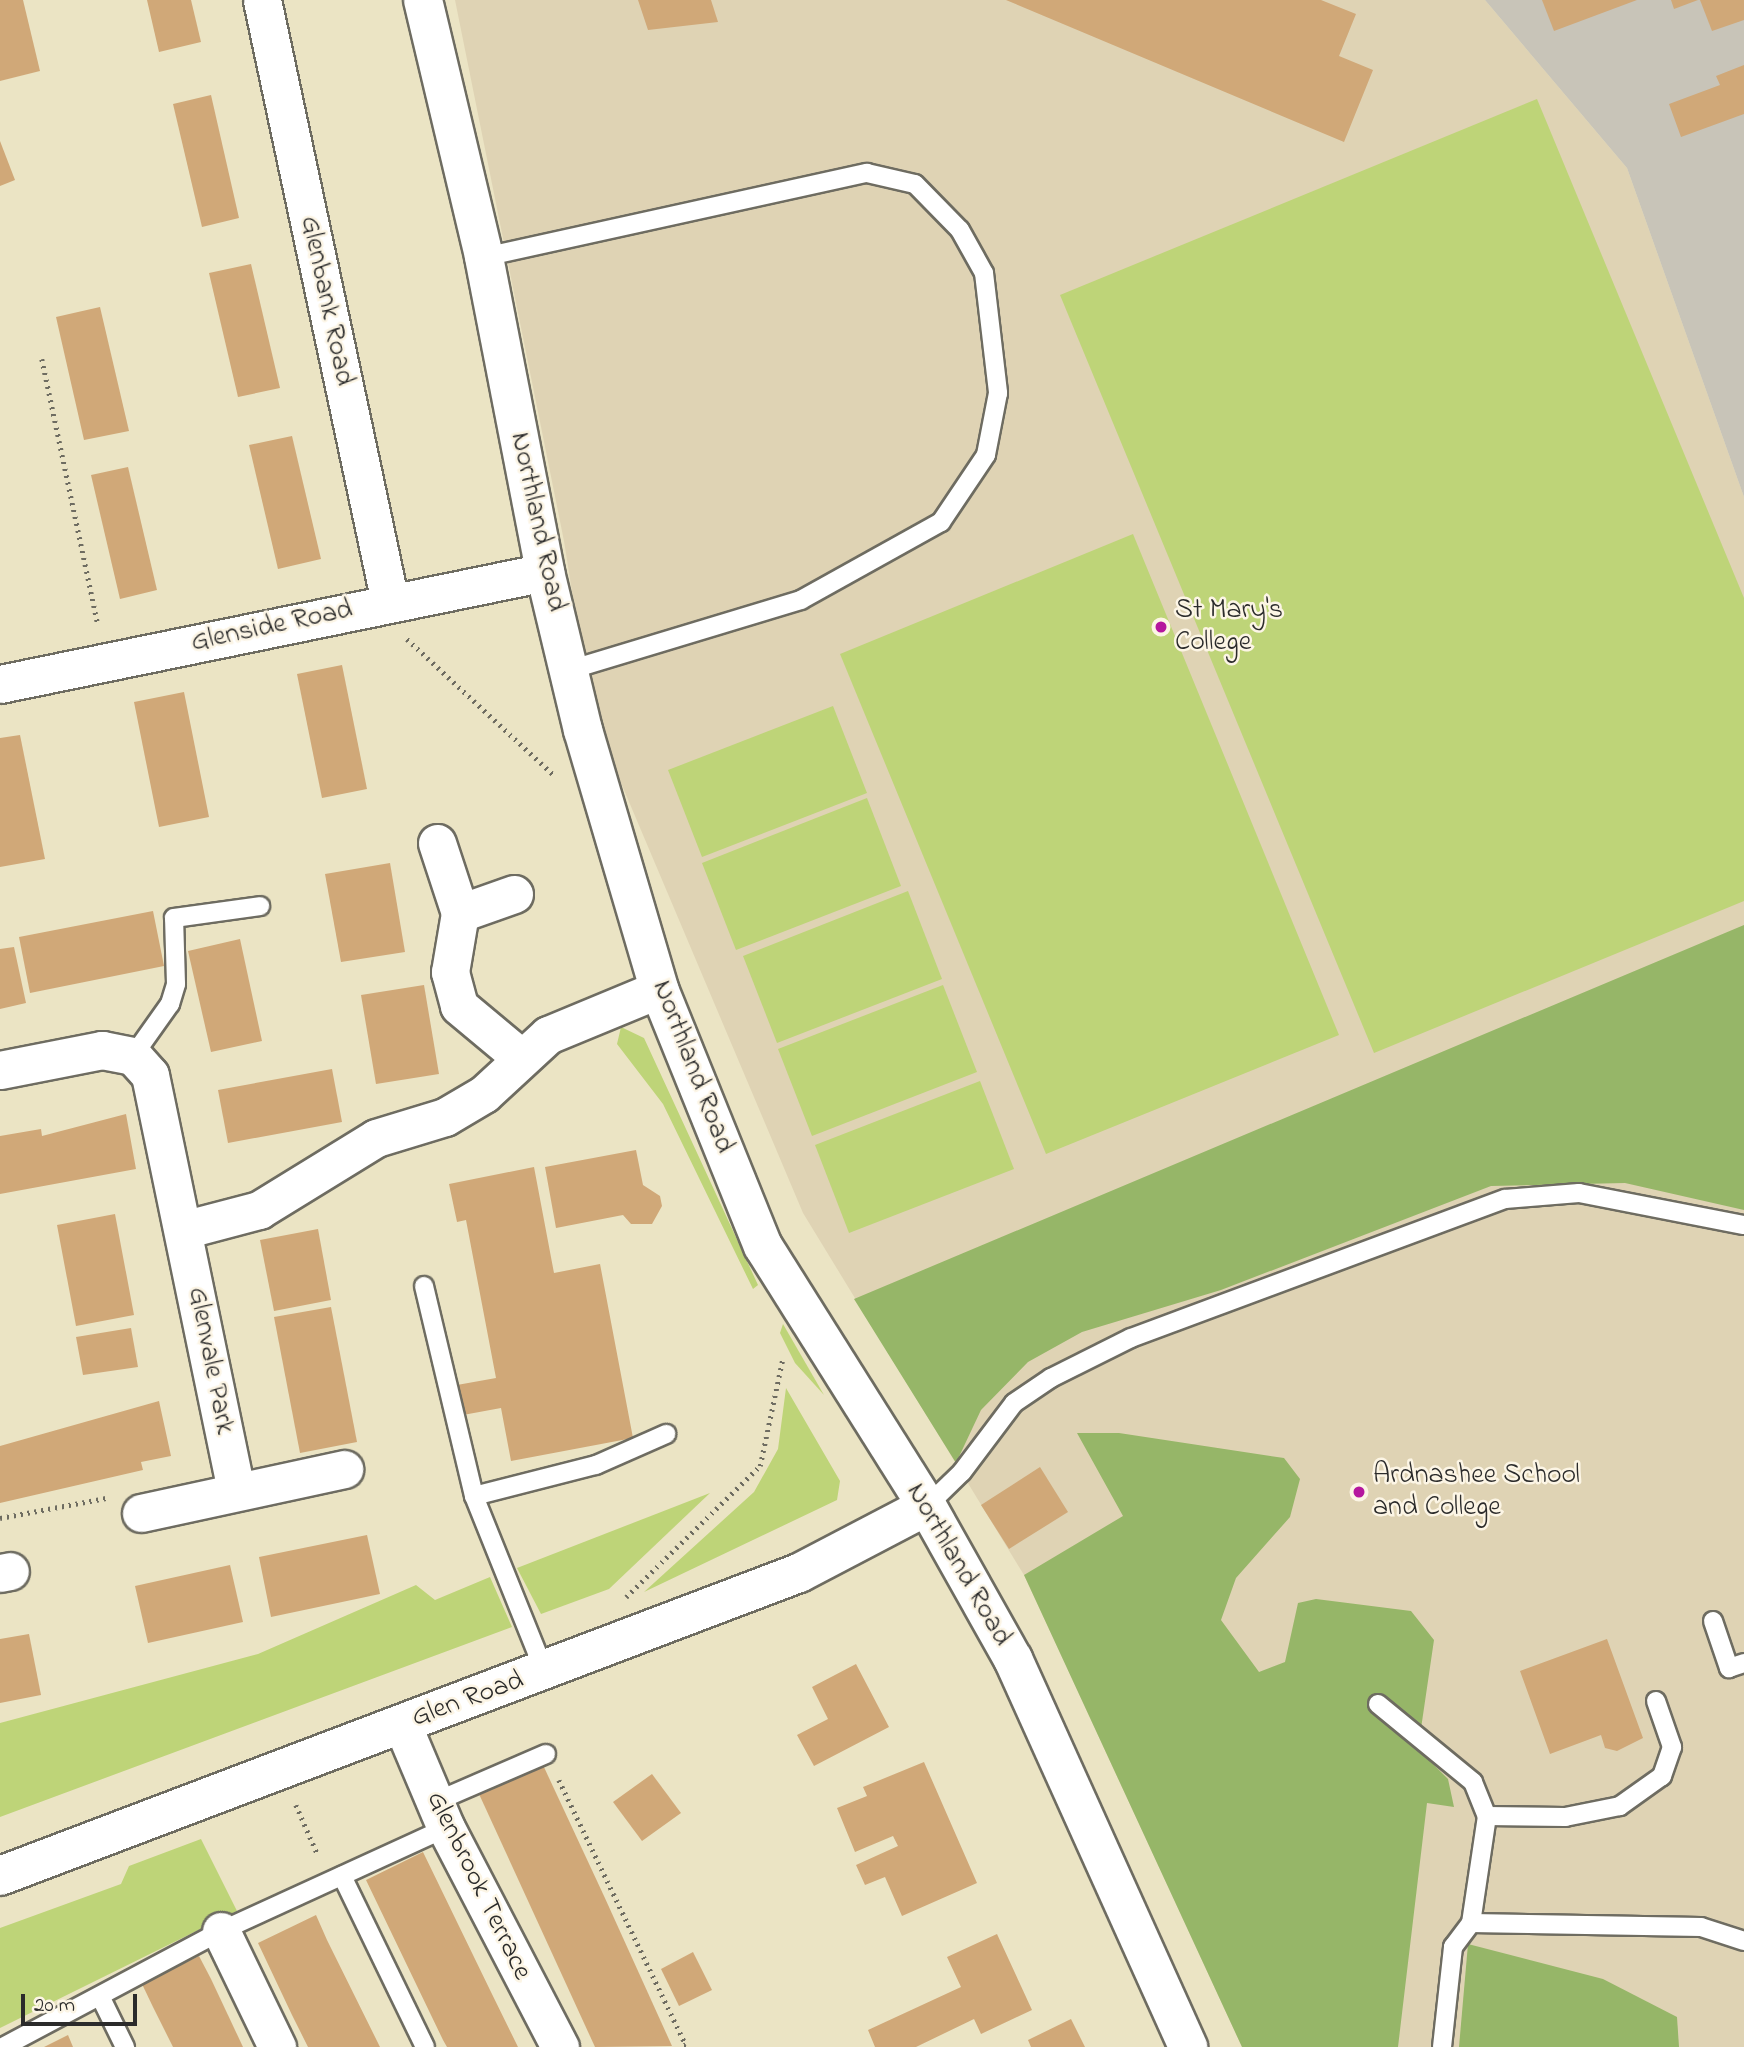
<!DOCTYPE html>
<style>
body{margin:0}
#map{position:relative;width:1744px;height:2047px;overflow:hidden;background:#ebe4c4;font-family:"Indie Flower",sans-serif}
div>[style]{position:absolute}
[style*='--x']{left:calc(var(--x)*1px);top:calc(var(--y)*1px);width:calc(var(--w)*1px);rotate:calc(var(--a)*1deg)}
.built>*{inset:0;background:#dfd3b4}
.industrial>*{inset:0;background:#c8c4b8}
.green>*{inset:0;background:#bed478}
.forest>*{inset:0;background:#96b668}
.building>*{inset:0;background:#d0a878}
.path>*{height:4.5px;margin-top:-2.25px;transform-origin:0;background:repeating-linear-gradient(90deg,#6e6c61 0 2px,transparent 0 7px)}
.roads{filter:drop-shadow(2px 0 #6e6c61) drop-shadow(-2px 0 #6e6c61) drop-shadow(0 2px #6e6c61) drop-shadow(0 -2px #6e6c61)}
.lane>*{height:18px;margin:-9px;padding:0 9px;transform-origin:9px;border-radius:9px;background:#fff}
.street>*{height:37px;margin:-18.5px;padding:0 18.5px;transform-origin:18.5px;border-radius:18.5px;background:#fff}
.secondary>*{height:38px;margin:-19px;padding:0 19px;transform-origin:19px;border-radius:19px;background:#fff}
.dots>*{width:19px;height:19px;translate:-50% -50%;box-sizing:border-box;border:4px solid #fcf5e5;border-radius:50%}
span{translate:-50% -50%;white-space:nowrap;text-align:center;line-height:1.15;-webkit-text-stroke:5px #fcf5e5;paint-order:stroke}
.street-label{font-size:28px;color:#2b2b2b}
.poi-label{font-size:28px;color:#2b2b2b}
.left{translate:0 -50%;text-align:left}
.scale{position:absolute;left:21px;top:1994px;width:116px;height:32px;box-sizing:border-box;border:4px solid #2b2b2b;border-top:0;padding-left:9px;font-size:21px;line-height:24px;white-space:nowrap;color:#2b2b2b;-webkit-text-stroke:5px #fcf5e5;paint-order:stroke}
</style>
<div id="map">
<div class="built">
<i style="clip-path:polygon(455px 0,1485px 0,1627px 168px,1744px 497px,1744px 2047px,1242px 2047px,1024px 1575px,803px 1213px,591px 712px,564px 541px)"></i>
</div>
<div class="industrial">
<i style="clip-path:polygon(1485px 0,1744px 0,1744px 497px,1627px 168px)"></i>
</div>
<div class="green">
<i style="clip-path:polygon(1537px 99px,1744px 598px,1744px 901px,1374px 1053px,1060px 295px)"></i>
<i style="clip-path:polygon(1133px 534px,1339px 1035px,1046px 1154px,840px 654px)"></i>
<i style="clip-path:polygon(833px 706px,867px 793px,702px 857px,668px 770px)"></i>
<i style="clip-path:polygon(867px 798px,901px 886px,736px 950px,702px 863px)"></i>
<i style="clip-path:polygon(908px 891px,942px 979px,777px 1043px,743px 956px)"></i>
<i style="clip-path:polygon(943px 985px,977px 1072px,812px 1136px,778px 1049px)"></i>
<i style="clip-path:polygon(621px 1027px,644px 1038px,758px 1285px,753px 1289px,663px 1104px,617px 1044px)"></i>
<i style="clip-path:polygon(980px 1081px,1014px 1169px,849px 1233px,815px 1145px)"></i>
<i style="clip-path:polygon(783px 1324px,824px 1395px,795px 1363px,780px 1333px)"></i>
<i style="clip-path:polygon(786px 1388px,840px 1481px,837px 1500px,644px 1592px,754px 1492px,778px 1449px)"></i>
<i style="clip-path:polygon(710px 1493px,609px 1589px,541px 1614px,517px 1568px)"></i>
<i style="clip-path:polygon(490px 1577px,512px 1627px,0 1817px,0 1723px,258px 1654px,416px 1585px,435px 1600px)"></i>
<i style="clip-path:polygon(201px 1839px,237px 1911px,0 2028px,0 1928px,121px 1884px,129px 1866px)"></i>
</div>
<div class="forest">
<i style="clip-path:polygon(1744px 925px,1744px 1210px,1625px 1183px,1491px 1186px,1221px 1290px,1082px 1332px,1028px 1362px,981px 1410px,956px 1463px,854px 1299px)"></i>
<i style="clip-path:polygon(1077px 1433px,1119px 1433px,1284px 1458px,1300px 1479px,1290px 1517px,1236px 1578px,1221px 1620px,1259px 1672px,1285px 1662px,1298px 1603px,1316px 1599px,1411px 1611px,1434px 1640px,1418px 1749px,1448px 1779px,1454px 1807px,1427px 1803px,1398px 2047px,1242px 2047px,1024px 1575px,1123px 1516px)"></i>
<i style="clip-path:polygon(1468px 1944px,1603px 1979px,1677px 2017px,1679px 2047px,1459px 2047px)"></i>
</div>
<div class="building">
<i style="clip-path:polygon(0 0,23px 0,40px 71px,0 81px)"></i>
<i style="clip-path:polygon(147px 0,191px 0,201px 42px,159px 52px)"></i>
<i style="clip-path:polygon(638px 0,711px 0,718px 22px,648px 30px)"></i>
<i style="clip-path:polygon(1006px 0,1321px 0,1356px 14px,1339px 56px,1373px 70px,1344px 142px)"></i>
<i style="clip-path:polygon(1542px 0,1637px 0,1554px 31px)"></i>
<i style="clip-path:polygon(1671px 0,1698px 0,1674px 9px)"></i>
<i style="clip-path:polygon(1700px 0,1744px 0,1744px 20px,1712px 31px)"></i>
<i style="clip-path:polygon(1744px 65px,1744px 114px,1681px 137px,1669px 104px,1720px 85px,1716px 76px)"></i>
<i style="clip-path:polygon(211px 95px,239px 218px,202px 227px,173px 104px)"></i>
<i style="clip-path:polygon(0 141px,15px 180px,0 186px)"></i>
<i style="clip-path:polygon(251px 264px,280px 388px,238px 397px,209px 273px)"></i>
<i style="clip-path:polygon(100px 307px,129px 431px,84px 440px,56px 317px)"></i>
<i style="clip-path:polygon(292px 436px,321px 559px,278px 569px,249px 445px)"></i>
<i style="clip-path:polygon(128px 467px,157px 590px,120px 599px,91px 475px)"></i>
<i style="clip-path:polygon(342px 665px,367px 789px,322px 798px,297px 674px)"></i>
<i style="clip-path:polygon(184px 692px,209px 817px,159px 827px,134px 702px)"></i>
<i style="clip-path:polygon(20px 735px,45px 859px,0 867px,0 738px)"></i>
<i style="clip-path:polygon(390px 863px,405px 952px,341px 962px,325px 874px)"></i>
<i style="clip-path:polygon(153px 911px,164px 966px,30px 993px,19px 937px)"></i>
<i style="clip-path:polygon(240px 939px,262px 1041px,211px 1052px,188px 951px)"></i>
<i style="clip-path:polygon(14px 947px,26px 1003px,0 1009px,0 949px)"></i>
<i style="clip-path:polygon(424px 985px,439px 1074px,376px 1084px,361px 995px)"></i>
<i style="clip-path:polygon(332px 1069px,342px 1122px,228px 1143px,218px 1090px)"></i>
<i style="clip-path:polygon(126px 1114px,136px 1169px,0 1194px,0 1136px,41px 1129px,42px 1136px)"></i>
<i style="clip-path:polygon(636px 1150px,643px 1185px,660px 1196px,662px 1206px,652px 1224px,631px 1224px,623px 1215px,556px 1228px,545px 1167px)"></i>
<i style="clip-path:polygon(534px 1167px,554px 1273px,600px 1264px,633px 1438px,511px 1461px,501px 1408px,463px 1415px,457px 1385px,496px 1378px,466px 1220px,457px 1222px,449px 1184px)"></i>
<i style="clip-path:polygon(115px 1214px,134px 1315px,76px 1326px,57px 1225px)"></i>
<i style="clip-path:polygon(318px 1229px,331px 1300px,274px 1311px,260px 1240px)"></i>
<i style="clip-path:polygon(331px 1307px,357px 1442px,300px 1453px,274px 1317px)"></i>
<i style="clip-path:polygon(131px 1328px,138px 1367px,83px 1375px,76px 1337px)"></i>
<i style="clip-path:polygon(159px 1401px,171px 1456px,141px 1462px,143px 1470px,0 1503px,0 1446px)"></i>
<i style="clip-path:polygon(1040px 1467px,1068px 1512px,1009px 1549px,981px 1505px)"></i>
<i style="clip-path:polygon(367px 1535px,380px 1594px,271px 1617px,259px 1557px)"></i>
<i style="clip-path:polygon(230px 1565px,243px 1622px,148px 1643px,135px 1586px)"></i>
<i style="clip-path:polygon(29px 1634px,41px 1695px,0 1703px,0 1639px)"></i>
<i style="clip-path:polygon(1607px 1639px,1643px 1738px,1617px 1751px,1605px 1748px,1601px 1735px,1550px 1754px,1520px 1671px)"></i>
<i style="clip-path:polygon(856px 1664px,889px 1727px,814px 1766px,797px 1735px,828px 1719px,812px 1687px)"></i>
<i style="clip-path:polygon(924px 1762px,977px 1883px,902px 1916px,885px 1877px,865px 1885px,856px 1865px,898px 1846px,893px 1836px,855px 1852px,837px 1808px,867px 1796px,863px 1787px)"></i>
<i style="clip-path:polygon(543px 1765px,604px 1896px,672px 2046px,595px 2047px,479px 1794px)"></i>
<i style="clip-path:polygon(652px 1774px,681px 1813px,642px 1841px,613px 1802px)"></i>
<i style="clip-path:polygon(423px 1852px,490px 1990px,518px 2047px,447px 2047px,443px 2040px,366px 1880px)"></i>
<i style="clip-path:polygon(316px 1915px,327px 1940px,380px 2047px,308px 2047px,292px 2015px,258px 1943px)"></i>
<i style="clip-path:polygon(997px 1934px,1032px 2010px,981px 2034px,974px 2019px,916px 2047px,875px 2047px,868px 2030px,961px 1987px,947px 1957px)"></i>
<i style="clip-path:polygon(693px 1952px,712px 1990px,679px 2006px,661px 1969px)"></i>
<i style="clip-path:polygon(199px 1956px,211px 1979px,243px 2047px,173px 2047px,153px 2007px,142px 1984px)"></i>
<i style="clip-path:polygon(1071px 2019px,1085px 2047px,1031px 2047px,1028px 2040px)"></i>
<i style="clip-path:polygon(68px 2035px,73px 2047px,44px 2047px)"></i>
</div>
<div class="path">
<i style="--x:42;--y:359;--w:272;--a:78.1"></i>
<i style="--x:407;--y:639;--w:199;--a:42.8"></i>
<i style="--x:0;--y:1518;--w:108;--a:-10.7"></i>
<i style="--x:626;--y:1597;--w:187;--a:-44.4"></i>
<i style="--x:760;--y:1466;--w:111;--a:-78.1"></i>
<i style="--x:559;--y:1780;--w:294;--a:64.4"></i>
<i style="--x:686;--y:2045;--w:6;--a:162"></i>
<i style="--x:296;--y:1805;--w:55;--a:66.3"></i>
</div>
<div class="roads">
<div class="lane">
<i style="--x:484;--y:257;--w:392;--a:-12.4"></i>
<i style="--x:867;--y:173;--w:49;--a:12.9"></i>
<i style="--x:915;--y:184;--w:64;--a:45.6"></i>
<i style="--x:960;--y:230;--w:49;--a:60.8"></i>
<i style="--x:984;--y:273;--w:121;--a:83.3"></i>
<i style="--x:998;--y:393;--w:63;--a:101"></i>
<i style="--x:986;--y:455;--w:81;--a:123.9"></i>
<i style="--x:941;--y:522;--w:160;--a:150.9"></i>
<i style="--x:801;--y:600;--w:242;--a:163.2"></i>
<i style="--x:133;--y:1056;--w:64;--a:-54.6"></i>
<i style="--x:170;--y:1004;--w:21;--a:-73"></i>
<i style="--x:176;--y:984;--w:66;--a:-91.7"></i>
<i style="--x:174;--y:918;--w:87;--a:-7.9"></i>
<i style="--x:424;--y:1286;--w:216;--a:76.6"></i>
<i style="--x:474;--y:1496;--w:191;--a:68.1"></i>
<i style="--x:474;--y:1496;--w:126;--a:-14.3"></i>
<i style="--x:596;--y:1465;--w:77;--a:-23.9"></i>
<i style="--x:927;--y:1506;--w:49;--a:-44.2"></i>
<i style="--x:962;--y:1472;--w:86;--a:-53"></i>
<i style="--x:1014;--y:1403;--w:45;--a:-34"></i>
<i style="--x:1051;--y:1378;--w:89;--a:-26.6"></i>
<i style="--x:1131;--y:1338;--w:399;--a:-20.4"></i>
<i style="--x:1505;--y:1199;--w:74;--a:-4.6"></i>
<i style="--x:1579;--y:1193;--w:168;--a:11"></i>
<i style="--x:1713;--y:1621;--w:50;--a:71.2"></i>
<i style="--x:1729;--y:1668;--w:16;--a:-18"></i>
<i style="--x:1656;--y:1701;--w:49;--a:70.8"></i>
<i style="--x:1672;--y:1747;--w:31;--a:109"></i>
<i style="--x:1662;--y:1776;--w:52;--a:144.5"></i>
<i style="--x:1620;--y:1806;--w:56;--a:168.7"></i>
<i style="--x:1565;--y:1817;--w:78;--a:-179.3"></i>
<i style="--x:1487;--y:1816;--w:108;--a:98.5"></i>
<i style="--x:1471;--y:1923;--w:230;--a:1"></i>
<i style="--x:1701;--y:1927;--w:45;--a:18"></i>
<i style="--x:1378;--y:1704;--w:123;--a:39.4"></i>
<i style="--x:1473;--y:1782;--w:37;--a:68"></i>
<i style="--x:435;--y:1802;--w:121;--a:-23.4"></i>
<i style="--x:342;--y:1876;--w:190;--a:64.1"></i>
<i style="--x:100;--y:1996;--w:57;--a:63.9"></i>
<i style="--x:3;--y:2047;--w:247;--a:-28"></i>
<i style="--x:221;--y:1931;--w:247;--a:-24.6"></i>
<i style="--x:1442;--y:2047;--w:101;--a:-83.7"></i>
<i style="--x:1453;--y:1947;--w:30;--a:-53"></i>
</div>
<div class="street">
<i style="--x:262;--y:0;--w:615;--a:78"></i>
<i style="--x:0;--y:684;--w:556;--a:-11.61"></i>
<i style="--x:437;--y:843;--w:74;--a:71.8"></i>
<i style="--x:514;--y:894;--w:57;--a:160.6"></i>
<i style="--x:460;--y:913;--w:60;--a:99.6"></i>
<i style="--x:450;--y:972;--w:35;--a:75"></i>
<i style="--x:459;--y:1006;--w:78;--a:39.8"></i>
<i style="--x:0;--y:1070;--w:104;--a:-11.1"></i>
<i style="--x:102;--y:1050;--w:32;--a:11"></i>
<i style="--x:133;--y:1056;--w:25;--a:48"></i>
<i style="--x:150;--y:1075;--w:425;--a:78.3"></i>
<i style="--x:183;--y:1230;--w:79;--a:-14.7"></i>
<i style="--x:259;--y:1210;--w:137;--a:-31.6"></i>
<i style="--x:376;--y:1138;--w:72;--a:-16.9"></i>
<i style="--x:445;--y:1117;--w:45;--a:-30.5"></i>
<i style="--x:484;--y:1094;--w:87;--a:-42.7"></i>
<i style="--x:548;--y:1035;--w:120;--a:-22.5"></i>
<i style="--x:141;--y:1513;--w:208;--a:-12.2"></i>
<i style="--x:0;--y:1573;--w:10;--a:-11"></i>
<i style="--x:402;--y:1724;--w:113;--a:67.1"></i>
<i style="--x:446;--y:1828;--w:247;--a:62.5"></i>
<i style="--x:221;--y:1931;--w:129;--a:64.2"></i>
</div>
<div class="secondary">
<i style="--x:423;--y:0;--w:264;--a:76.6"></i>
<i style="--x:484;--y:257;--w:321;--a:79"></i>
<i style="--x:545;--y:572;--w:163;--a:76.5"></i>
<i style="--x:583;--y:730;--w:270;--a:73.6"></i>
<i style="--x:659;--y:989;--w:277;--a:68"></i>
<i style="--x:763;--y:1246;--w:307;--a:57.8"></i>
<i style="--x:927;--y:1506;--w:176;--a:60.7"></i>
<i style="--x:1013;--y:1659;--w:426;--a:65.7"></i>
<i style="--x:0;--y:1876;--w:855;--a:-20.77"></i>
<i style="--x:799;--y:1573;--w:144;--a:-27.6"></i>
</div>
</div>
<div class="dots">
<i style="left:1161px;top:627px;background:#b5179e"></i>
<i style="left:1359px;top:1492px;background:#b5179e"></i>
</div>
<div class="street-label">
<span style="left:326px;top:301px;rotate:78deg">Glenbank Road</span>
<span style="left:537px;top:522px;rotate:78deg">Northland Road</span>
<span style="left:272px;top:627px;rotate:-12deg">Glenside Road</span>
<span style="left:692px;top:1067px;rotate:69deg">Northland Road</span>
<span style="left:210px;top:1361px;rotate:79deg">Glenvale Park</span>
<span style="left:958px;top:1565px;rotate:60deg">Northland Road</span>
<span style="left:468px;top:1700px;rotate:-20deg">Glen Road</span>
<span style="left:478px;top:1886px;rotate:64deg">Glenbrook Terrace</span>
</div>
<div class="poi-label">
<span class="left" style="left:1175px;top:627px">St Mary's<br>College</span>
<span class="left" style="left:1373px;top:1492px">Ardnashee School<br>and College</span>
</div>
<div class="scale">20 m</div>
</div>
